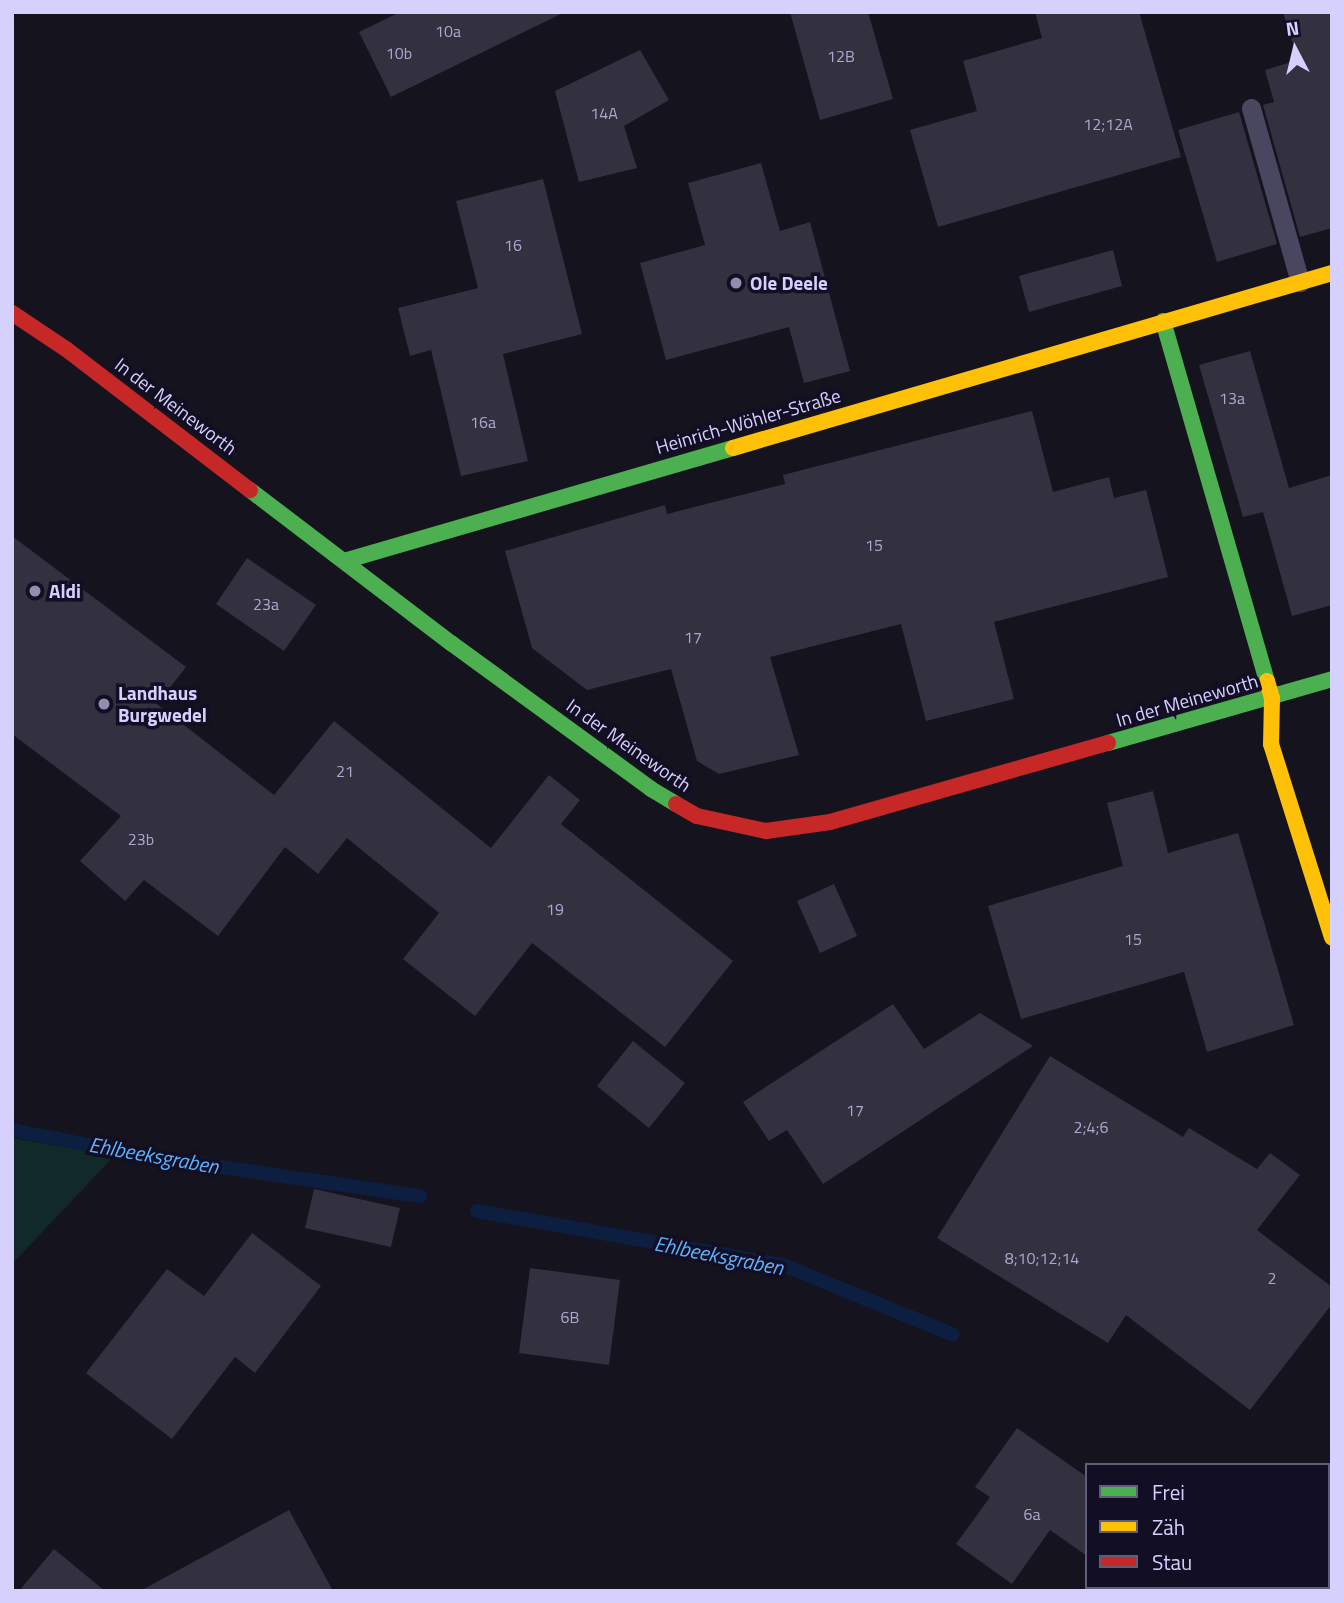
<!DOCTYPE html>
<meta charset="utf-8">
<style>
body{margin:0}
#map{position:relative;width:1344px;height:1603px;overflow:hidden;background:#15131e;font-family:"Titillium Web",sans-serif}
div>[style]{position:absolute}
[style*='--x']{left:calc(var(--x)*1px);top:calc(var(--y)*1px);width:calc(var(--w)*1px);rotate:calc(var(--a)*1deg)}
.green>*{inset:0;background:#12292a}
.stream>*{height:14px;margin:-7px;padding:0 7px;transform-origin:7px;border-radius:7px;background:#0d1f41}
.building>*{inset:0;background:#333040}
.lane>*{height:19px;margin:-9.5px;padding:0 9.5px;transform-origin:9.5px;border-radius:9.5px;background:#49475f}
.fast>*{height:16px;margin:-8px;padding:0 8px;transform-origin:8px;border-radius:8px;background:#4caf50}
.slow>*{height:16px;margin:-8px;padding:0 8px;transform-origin:8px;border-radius:8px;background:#ffc107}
.jam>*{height:16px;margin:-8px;padding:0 8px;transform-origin:8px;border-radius:8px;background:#c62828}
.dots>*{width:19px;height:19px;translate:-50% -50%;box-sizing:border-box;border:4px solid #120e23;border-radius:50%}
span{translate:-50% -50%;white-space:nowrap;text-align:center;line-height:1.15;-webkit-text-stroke:7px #120e23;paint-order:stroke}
.number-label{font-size:16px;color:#ada8cf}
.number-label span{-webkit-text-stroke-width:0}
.poi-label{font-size:19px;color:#d6d0ff;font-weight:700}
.left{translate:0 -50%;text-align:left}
.street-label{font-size:19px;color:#d6d0ff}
.water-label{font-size:21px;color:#5eb2fe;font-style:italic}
.frame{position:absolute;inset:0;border:14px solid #d6d0ff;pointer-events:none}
.legend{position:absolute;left:1085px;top:1463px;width:245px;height:126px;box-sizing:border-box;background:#120e23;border:2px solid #605c7b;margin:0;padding:9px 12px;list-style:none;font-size:21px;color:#d6d0ff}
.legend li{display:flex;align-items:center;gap:14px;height:35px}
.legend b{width:35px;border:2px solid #605c7b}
.north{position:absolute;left:1260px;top:14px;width:70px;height:70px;-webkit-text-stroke:5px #120e23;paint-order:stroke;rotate:353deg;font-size:19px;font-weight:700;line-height:28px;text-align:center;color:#d6d0ff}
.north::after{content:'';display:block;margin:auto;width:24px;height:32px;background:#d6d0ff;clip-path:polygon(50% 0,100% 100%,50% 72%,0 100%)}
</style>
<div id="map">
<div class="green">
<i style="clip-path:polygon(12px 1138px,114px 1156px,12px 1264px)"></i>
</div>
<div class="stream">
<i style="--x:12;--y:1130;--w:136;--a:11.1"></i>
<i style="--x:145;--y:1156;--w:278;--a:8.3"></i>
<i style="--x:477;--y:1211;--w:311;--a:10"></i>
<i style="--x:783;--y:1265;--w:183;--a:22.2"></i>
</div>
<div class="building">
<i style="clip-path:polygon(400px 12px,565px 12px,391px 97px,359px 32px)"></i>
<i style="clip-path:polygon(790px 12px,868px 12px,893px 99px,820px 120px)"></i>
<i style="clip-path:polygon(1035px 12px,1139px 12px,1181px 157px,938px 227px,910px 130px,977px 111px,963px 61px,1042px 38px)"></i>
<i style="clip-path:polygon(1283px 12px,1332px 12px,1332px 228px,1300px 237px,1263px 105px,1274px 102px,1265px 70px,1298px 60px)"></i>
<i style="clip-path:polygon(640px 50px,669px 100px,624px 126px,637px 168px,579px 182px,555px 91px)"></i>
<i style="clip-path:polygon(1239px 112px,1277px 244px,1217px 262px,1178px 130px)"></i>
<i style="clip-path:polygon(761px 163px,780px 231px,810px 222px,850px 371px,804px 383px,789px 327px,666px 360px,640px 263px,705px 245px,688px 183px)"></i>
<i style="clip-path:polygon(543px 179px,582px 334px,503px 354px,528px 461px,461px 476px,431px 350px,410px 356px,398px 308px,478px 288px,456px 201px)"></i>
<i style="clip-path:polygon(1113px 250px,1122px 286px,1029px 312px,1019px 276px)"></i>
<i style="clip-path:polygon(1250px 351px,1289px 488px,1332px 475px,1332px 605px,1292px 616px,1263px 512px,1243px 517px,1199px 365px)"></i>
<i style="clip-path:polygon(1032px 411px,1053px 492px,1109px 477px,1114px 498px,1146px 490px,1168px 577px,994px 622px,1014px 699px,926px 721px,901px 624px,770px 657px,799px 755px,719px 774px,697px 761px,671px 669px,587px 690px,532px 648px,505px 551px,665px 505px,667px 514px,785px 484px,783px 475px)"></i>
<i style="clip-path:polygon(12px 536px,186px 667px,157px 704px,274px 795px,334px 721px,491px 848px,549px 775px,580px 800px,561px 824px,733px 961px,665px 1047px,532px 943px,475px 1016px,403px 959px,439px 913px,347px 838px,318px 874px,285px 847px,218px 936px,144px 880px,125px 901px,80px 861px,121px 816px,12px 734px)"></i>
<i style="clip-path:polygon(247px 558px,316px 605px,284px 651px,216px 604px)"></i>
<i style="clip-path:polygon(1153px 791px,1168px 853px,1238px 833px,1294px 1025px,1207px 1052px,1184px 972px,1021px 1019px,988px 906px,1123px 866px,1107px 803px)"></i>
<i style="clip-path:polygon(834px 884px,857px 936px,820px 953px,797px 901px)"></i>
<i style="clip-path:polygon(893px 1004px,924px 1049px,980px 1013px,1033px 1046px,823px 1184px,787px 1130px,769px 1141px,743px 1102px)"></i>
<i style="clip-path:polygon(633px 1041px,685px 1083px,649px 1128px,597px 1086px)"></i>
<i style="clip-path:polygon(1050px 1056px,1183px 1137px,1189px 1128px,1257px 1169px,1270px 1153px,1300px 1175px,1257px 1230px,1332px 1287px,1332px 1304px,1250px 1410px,1126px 1315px,1108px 1343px,937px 1238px)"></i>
<i style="clip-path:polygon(314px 1189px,400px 1208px,391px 1247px,305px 1228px)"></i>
<i style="clip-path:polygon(252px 1233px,321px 1286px,255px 1373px,235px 1357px,172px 1439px,86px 1373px,167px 1269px,204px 1296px)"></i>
<i style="clip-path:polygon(530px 1268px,620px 1280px,609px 1365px,519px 1353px)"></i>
<i style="clip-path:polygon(1017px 1428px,1087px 1477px,1087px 1556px,1050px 1530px,1012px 1584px,956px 1544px,990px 1497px,975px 1487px)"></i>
<i style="clip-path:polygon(289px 1510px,333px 1591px,140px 1591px)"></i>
<i style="clip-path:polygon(54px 1549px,105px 1591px,19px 1591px)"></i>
</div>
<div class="lane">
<i style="--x:1251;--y:108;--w:181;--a:74.3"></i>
</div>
<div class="fast">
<i style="--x:1163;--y:321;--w:375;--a:73.9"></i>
<i style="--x:250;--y:490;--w:253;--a:37.3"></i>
<i style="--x:451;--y:643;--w:248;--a:36.1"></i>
<i style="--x:651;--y:789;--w:29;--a:31"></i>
<i style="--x:344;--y:561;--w:405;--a:-16.2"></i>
<i style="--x:1108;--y:743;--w:233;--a:-15.9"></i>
</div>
<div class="slow">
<i style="--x:733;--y:448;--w:624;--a:-16.29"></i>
<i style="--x:1267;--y:681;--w:18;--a:74"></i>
<i style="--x:1272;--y:698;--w:46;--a:91.2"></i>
<i style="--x:1271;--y:744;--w:203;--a:72.5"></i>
</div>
<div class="jam">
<i style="--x:12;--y:313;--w:65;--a:33.7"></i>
<i style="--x:66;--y:349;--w:232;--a:37.5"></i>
<i style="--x:676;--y:804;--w:24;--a:30"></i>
<i style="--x:697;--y:816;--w:71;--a:12.3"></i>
<i style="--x:766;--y:831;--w:65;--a:-8"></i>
<i style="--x:830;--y:822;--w:289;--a:-15.9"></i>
</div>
<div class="dots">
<i style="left:736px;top:283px;background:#928eb0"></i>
<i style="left:35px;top:591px;background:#928eb0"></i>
<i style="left:104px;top:704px;background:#928eb0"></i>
</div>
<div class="number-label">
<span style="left:448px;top:31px">10a</span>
<span style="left:399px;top:53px">10b</span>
<span style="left:841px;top:56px">12B</span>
<span style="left:604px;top:113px">14A</span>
<span style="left:1108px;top:124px">12;12A</span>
<span style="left:513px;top:245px">16</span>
<span style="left:1232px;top:398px">13a</span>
<span style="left:483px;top:422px">16a</span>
<span style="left:874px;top:545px">15</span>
<span style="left:266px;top:604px">23a</span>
<span style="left:693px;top:637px">17</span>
<span style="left:345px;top:771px">21</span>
<span style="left:141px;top:839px">23b</span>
<span style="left:555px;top:909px">19</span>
<span style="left:1133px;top:939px">15</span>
<span style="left:855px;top:1110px">17</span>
<span style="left:1091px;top:1127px">2;4;6</span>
<span style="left:1042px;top:1258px">8;10;12;14</span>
<span style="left:1272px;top:1278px">2</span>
<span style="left:570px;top:1317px">6B</span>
<span style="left:1032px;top:1514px">6a</span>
</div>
<div class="poi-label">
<span class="left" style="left:750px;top:283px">Ole Deele</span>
<span class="left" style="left:49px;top:591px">Aldi</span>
<span class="left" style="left:118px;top:704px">Landhaus<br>Burgwedel</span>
</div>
<div class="street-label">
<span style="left:176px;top:406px;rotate:37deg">In der Meineworth</span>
<span style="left:748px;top:421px;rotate:-16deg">Heinrich-Wöhler-Straße</span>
<span style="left:1187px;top:700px;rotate:-16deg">In der Meineworth</span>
<span style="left:629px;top:745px;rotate:35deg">In der Meineworth</span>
</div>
<div class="water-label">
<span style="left:154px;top:1155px;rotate:10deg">Ehlbeeksgraben</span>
<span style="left:719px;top:1255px;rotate:11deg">Ehlbeeksgraben</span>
</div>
<div class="frame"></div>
<ul class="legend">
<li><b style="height:9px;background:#4caf50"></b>Frei</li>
<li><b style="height:9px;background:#ffc107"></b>Zäh</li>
<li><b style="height:9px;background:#c62828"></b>Stau</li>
</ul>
<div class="north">N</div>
</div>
